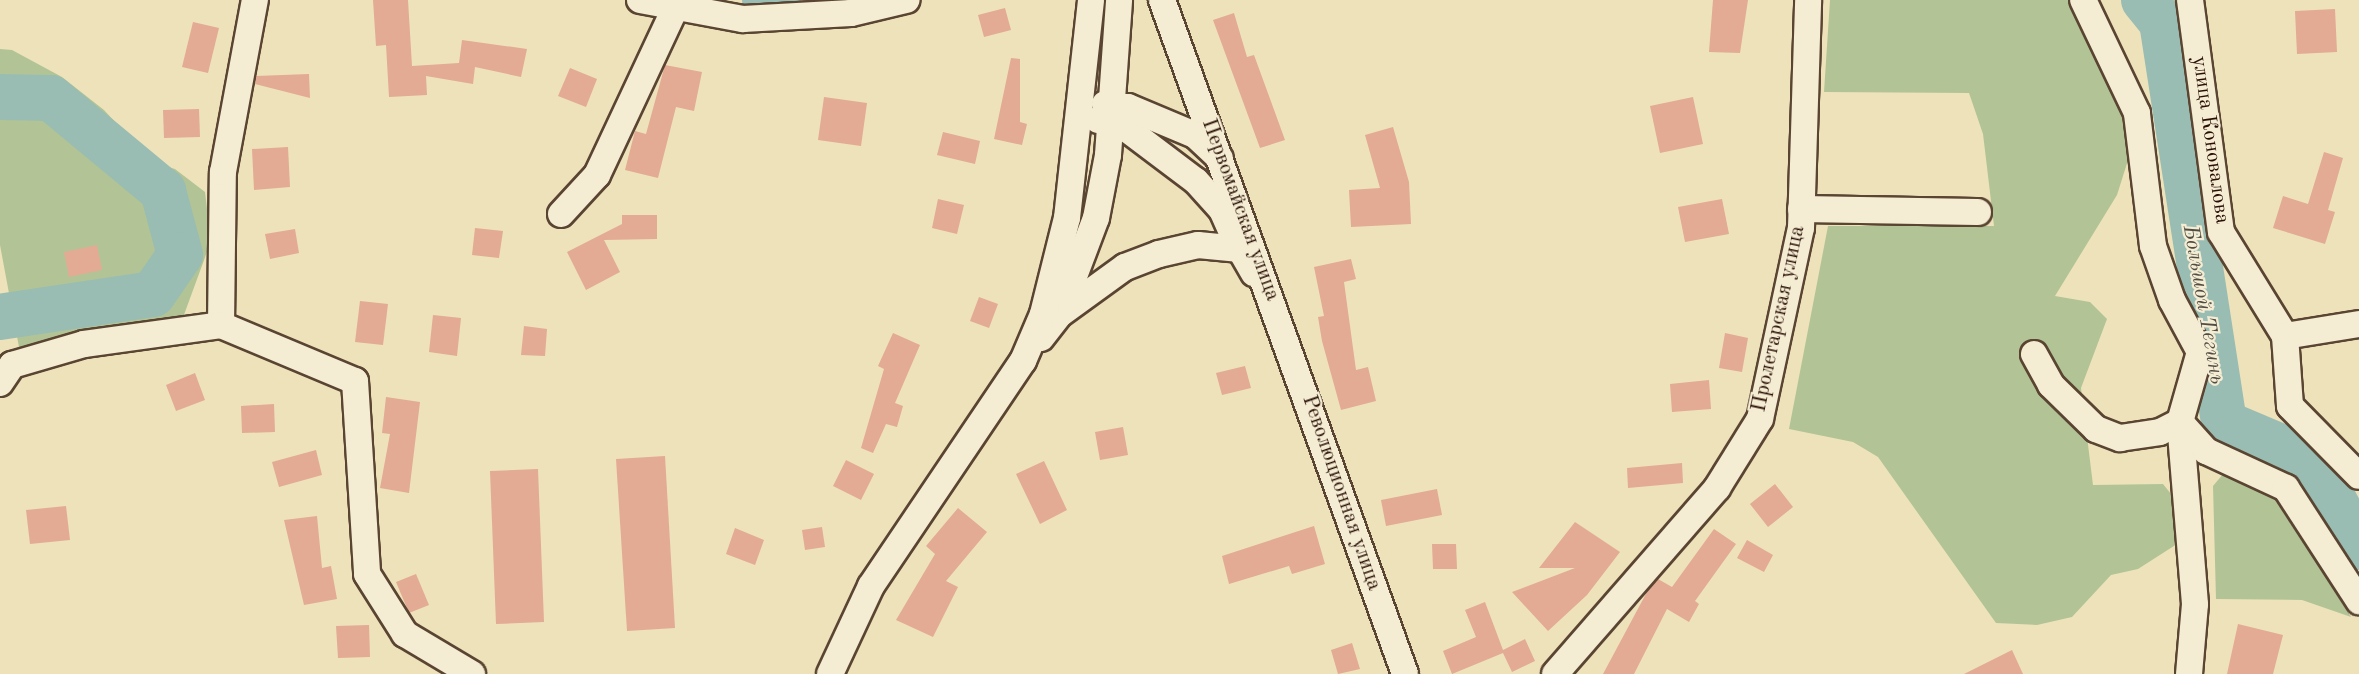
<!DOCTYPE html>
<meta charset="utf-8">
<style>
body{margin:0}
#map{position:relative;width:2359px;height:674px;overflow:hidden;background:#eee2bb;font-family:"Old Standard TT",serif}
div>[style]{position:absolute}
[style*='--x']{left:calc(var(--x)*1px);top:calc(var(--y)*1px);width:calc(var(--w)*1px);rotate:calc(var(--a)*1deg)}
.green>*{inset:0;background:#b2c495}
.river>*{height:46px;margin:-23px;padding:0 23px;transform-origin:23px;border-radius:23px;background:#99bdb2}
.building>*{inset:0;background:#e3aa94}
.roads{filter:drop-shadow(2px 0 #5a4432) drop-shadow(-2px 0 #5a4432) drop-shadow(0 2px #5a4432) drop-shadow(0 -2px #5a4432)}
.minor>*{height:26px;margin:-13px;padding:0 13px;transform-origin:13px;border-radius:13px;background:#f4ecd3}
span{translate:-50% -50%;white-space:nowrap;text-align:center;line-height:1.15;-webkit-text-stroke:4.5px #f4ecd3;paint-order:stroke}
.street-label{font-size:21px;color:#280f04}
.water-label{font-size:22px;color:#504c41;font-style:italic}
</style>
<div id="map">
<div class="green">
<i style="clip-path:polygon(1830px 0,2077px 0,2131px 113px,2129px 157px,2117px 195px,2055px 296px,2090px 302px,2107px 319px,2081px 388px,2093px 485px,2163px 484px,2175px 499px,2177px 544px,2138px 569px,2111px 575px,2072px 617px,2037px 625px,1996px 623px,1878px 457px,1853px 442px,1789px 429px,1828px 226px,1994px 226px,1983px 134px,1969px 93px,1824px 92px)"></i>
<i style="clip-path:polygon(0 49px,12px 50px,62px 77px,104px 110px,152px 162px,175px 169px,205px 192px,211px 241px,181px 323px,78px 332px,21px 358px,0 245px)"></i>
<i style="clip-path:polygon(2223px 474px,2237px 475px,2283px 503px,2351px 617px,2302px 600px,2216px 599px,2213px 486px)"></i>
</div>
<div class="river">
<i style="--x:765;--y:0;--w:13;--a:0"></i>
<i style="--x:2144;--y:0;--w:28;--a:51"></i>
<i style="--x:2162;--y:22;--w:406;--a:81.2"></i>
<i style="--x:2224;--y:423;--w:95;--a:22.8"></i>
<i style="--x:2312;--y:460;--w:99;--a:61.6"></i>
<i style="--x:0;--y:97;--w:51;--a:1.1"></i>
<i style="--x:51;--y:98;--w:146;--a:39.7"></i>
<i style="--x:163;--y:191;--w:66;--a:75.1"></i>
<i style="--x:180;--y:255;--w:47;--a:124.7"></i>
<i style="--x:153;--y:294;--w:155;--a:171.5"></i>
</div>
<div class="building">
<i style="clip-path:polygon(373px 0,408px 0,412px 66px,459px 63px,462px 40px,527px 49px,521px 77px,475px 67px,473px 84px,426px 76px,427px 95px,389px 97px,386px 45px,376px 46px)"></i>
<i style="clip-path:polygon(1713px 0,1748px 0,1740px 53px,1709px 52px)"></i>
<i style="clip-path:polygon(1005px 8px,1011px 30px,984px 37px,978px 15px)"></i>
<i style="clip-path:polygon(2335px 9px,2337px 52px,2297px 54px,2295px 11px)"></i>
<i style="clip-path:polygon(1234px 13px,1247px 57px,1254px 55px,1285px 140px,1260px 148px,1213px 20px)"></i>
<i style="clip-path:polygon(193px 22px,219px 28px,208px 73px,182px 67px)"></i>
<i style="clip-path:polygon(1011px 58px,1020px 59px,1020px 122px,1027px 124px,1022px 145px,994px 139px)"></i>
<i style="clip-path:polygon(665px 65px,702px 72px,694px 111px,676px 107px,658px 178px,625px 170px,635px 131px,646px 134px)"></i>
<i style="clip-path:polygon(570px 68px,597px 79px,586px 107px,558px 96px)"></i>
<i style="clip-path:polygon(309px 74px,310px 98px,255px 84px,256px 76px)"></i>
<i style="clip-path:polygon(824px 97px,867px 103px,861px 146px,818px 140px)"></i>
<i style="clip-path:polygon(1693px 97px,1703px 144px,1660px 153px,1650px 106px)"></i>
<i style="clip-path:polygon(199px 109px,200px 137px,164px 138px,163px 110px)"></i>
<i style="clip-path:polygon(1393px 127px,1409px 182px,1411px 224px,1351px 227px,1349px 190px,1380px 188px,1365px 135px)"></i>
<i style="clip-path:polygon(943px 132px,980px 141px,975px 164px,937px 155px)"></i>
<i style="clip-path:polygon(288px 147px,290px 187px,254px 190px,252px 149px)"></i>
<i style="clip-path:polygon(2324px 152px,2343px 158px,2328px 210px,2335px 212px,2325px 244px,2273px 228px,2283px 196px,2308px 204px)"></i>
<i style="clip-path:polygon(938px 199px,964px 205px,957px 234px,932px 228px)"></i>
<i style="clip-path:polygon(1722px 199px,1729px 234px,1685px 242px,1678px 207px)"></i>
<i style="clip-path:polygon(622px 215px,657px 215px,657px 239px,604px 240px,620px 272px,586px 290px,567px 252px,622px 224px)"></i>
<i style="clip-path:polygon(475px 228px,503px 231px,499px 258px,472px 255px)"></i>
<i style="clip-path:polygon(295px 229px,299px 253px,270px 259px,265px 234px)"></i>
<i style="clip-path:polygon(97px 245px,102px 270px,69px 277px,64px 252px)"></i>
<i style="clip-path:polygon(1351px 259px,1356px 279px,1344px 282px,1356px 370px,1368px 367px,1376px 401px,1341px 410px,1322px 341px,1318px 317px,1324px 316px,1314px 267px)"></i>
<i style="clip-path:polygon(979px 297px,998px 304px,989px 328px,970px 321px)"></i>
<i style="clip-path:polygon(360px 301px,388px 304px,383px 345px,355px 342px)"></i>
<i style="clip-path:polygon(433px 315px,461px 318px,457px 356px,429px 352px)"></i>
<i style="clip-path:polygon(524px 326px,547px 329px,545px 356px,521px 355px)"></i>
<i style="clip-path:polygon(893px 333px,920px 345px,895px 403px,903px 406px,897px 427px,886px 424px,873px 453px,861px 448px,884px 369px,878px 366px)"></i>
<i style="clip-path:polygon(1725px 333px,1748px 338px,1742px 372px,1719px 368px)"></i>
<i style="clip-path:polygon(1245px 366px,1251px 388px,1222px 395px,1216px 373px)"></i>
<i style="clip-path:polygon(195px 373px,205px 400px,176px 411px,166px 385px)"></i>
<i style="clip-path:polygon(1709px 380px,1711px 409px,1672px 412px,1670px 384px)"></i>
<i style="clip-path:polygon(386px 397px,420px 402px,409px 493px,380px 488px,390px 434px,382px 433px)"></i>
<i style="clip-path:polygon(274px 404px,275px 432px,242px 433px,241px 406px)"></i>
<i style="clip-path:polygon(1123px 427px,1128px 455px,1100px 460px,1095px 432px)"></i>
<i style="clip-path:polygon(316px 450px,322px 475px,279px 487px,272px 462px)"></i>
<i style="clip-path:polygon(665px 456px,675px 628px,627px 631px,616px 459px)"></i>
<i style="clip-path:polygon(846px 460px,874px 474px,861px 500px,833px 486px)"></i>
<i style="clip-path:polygon(1044px 461px,1067px 510px,1040px 524px,1016px 474px)"></i>
<i style="clip-path:polygon(1682px 463px,1683px 483px,1628px 488px,1627px 468px)"></i>
<i style="clip-path:polygon(538px 469px,544px 622px,496px 624px,490px 471px)"></i>
<i style="clip-path:polygon(1775px 484px,1793px 507px,1768px 527px,1750px 504px)"></i>
<i style="clip-path:polygon(1437px 489px,1442px 515px,1386px 526px,1381px 500px)"></i>
<i style="clip-path:polygon(66px 506px,70px 540px,30px 544px,26px 510px)"></i>
<i style="clip-path:polygon(958px 508px,987px 532px,946px 581px,958px 587px,933px 637px,896px 620px,935px 554px,926px 546px)"></i>
<i style="clip-path:polygon(317px 516px,322px 568px,331px 566px,337px 599px,304px 605px,284px 520px)"></i>
<i style="clip-path:polygon(1575px 522px,1620px 552px,1587px 595px,1548px 631px,1512px 592px,1575px 568px,1539px 568px)"></i>
<i style="clip-path:polygon(1314px 526px,1325px 564px,1292px 574px,1289px 566px,1229px 584px,1222px 556px)"></i>
<i style="clip-path:polygon(822px 527px,825px 547px,805px 550px,802px 530px)"></i>
<i style="clip-path:polygon(735px 528px,764px 540px,755px 565px,726px 554px)"></i>
<i style="clip-path:polygon(1714px 529px,1736px 544px,1695px 601px,1699px 604px,1689px 622px,1667px 609px,1634px 674px,1603px 674px,1648px 590px,1658px 579px,1672px 587px)"></i>
<i style="clip-path:polygon(1747px 540px,1773px 555px,1764px 572px,1737px 558px)"></i>
<i style="clip-path:polygon(1432px 544px,1456px 544px,1457px 569px,1433px 569px)"></i>
<i style="clip-path:polygon(416px 574px,429px 605px,409px 613px,396px 582px)"></i>
<i style="clip-path:polygon(1485px 602px,1503px 650px,1525px 639px,1535px 661px,1512px 672px,1503px 653px,1452px 674px,1443px 651px,1476px 637px,1465px 610px)"></i>
<i style="clip-path:polygon(2238px 624px,2283px 635px,2273px 674px,2227px 674px)"></i>
<i style="clip-path:polygon(369px 625px,370px 657px,338px 658px,336px 626px)"></i>
<i style="clip-path:polygon(1352px 643px,1360px 669px,1338px 674px,1331px 650px)"></i>
<i style="clip-path:polygon(2012px 650px,2023px 674px,1964px 674px)"></i>
</div>
<div class="roads">
<div class="minor">
<i style="--x:640;--y:0;--w:105;--a:10.5"></i>
<i style="--x:743;--y:19;--w:108;--a:-3.2"></i>
<i style="--x:851;--y:13;--w:57;--a:-13.3"></i>
<i style="--x:1162;--y:0;--w:716;--a:70.17"></i>
<i style="--x:2190;--y:0;--w:234;--a:82.4"></i>
<i style="--x:2221;--y:232;--w:122;--a:58.4"></i>
<i style="--x:2285;--y:336;--w:70;--a:85.9"></i>
<i style="--x:2290;--y:406;--w:98;--a:45.4"></i>
<i style="--x:1105;--y:104;--w:19;--a:58"></i>
<i style="--x:1115;--y:120;--w:101;--a:37"></i>
<i style="--x:1196;--y:181;--w:39;--a:48"></i>
<i style="--x:1222;--y:210;--w:32;--a:66"></i>
<i style="--x:1098;--y:120;--w:23;--a:-34"></i>
<i style="--x:1117;--y:107;--w:11;--a:0"></i>
<i style="--x:1128;--y:107;--w:73;--a:22.7"></i>
<i style="--x:1195;--y:135;--w:34;--a:43"></i>
<i style="--x:1801;--y:209;--w:177;--a:1"></i>
<i style="--x:561;--y:214;--w:53;--a:-47.3"></i>
<i style="--x:597;--y:175;--w:187;--a:-64.9"></i>
<i style="--x:1061;--y:311;--w:99;--a:-69.4"></i>
<i style="--x:1096;--y:218;--w:64;--a:-79.2"></i>
<i style="--x:1108;--y:155;--w:155;--a:-85.9"></i>
<i style="--x:221;--y:325;--w:153;--a:-89.3"></i>
<i style="--x:223;--y:172;--w:175;--a:-79.5"></i>
<i style="--x:2285;--y:336;--w:75;--a:-9.2"></i>
<i style="--x:1041;--y:338;--w:31;--a:-52"></i>
<i style="--x:1060;--y:314;--w:80;--a:-35.9"></i>
<i style="--x:1125;--y:267;--w:36;--a:-21"></i>
<i style="--x:1159;--y:254;--w:40;--a:-13"></i>
<i style="--x:1198;--y:245;--w:42;--a:5.4"></i>
<i style="--x:1240;--y:249;--w:28;--a:60"></i>
<i style="--x:2034;--y:354;--w:35;--a:61"></i>
<i style="--x:2051;--y:385;--w:63;--a:44.4"></i>
<i style="--x:2096;--y:429;--w:26;--a:21"></i>
<i style="--x:2120;--y:438;--w:40;--a:-8.5"></i>
<i style="--x:2160;--y:432;--w:22;--a:-27"></i>
<i style="--x:2180;--y:422;--w:73;--a:-74.1"></i>
<i style="--x:2200;--y:352;--w:59;--a:-118.3"></i>
<i style="--x:2172;--y:300;--w:57;--a:-109.4"></i>
<i style="--x:2153;--y:246;--w:134;--a:-96.9"></i>
<i style="--x:2137;--y:113;--w:125;--a:-115.5"></i>
<i style="--x:0;--y:383;--w:22;--a:-56"></i>
<i style="--x:12;--y:365;--w:75;--a:-16.3"></i>
<i style="--x:84;--y:344;--w:138;--a:-7.9"></i>
<i style="--x:221;--y:325;--w:145;--a:22.7"></i>
<i style="--x:355;--y:381;--w:193;--a:86.4"></i>
<i style="--x:367;--y:574;--w:71;--a:57.7"></i>
<i style="--x:405;--y:634;--w:78;--a:30.8"></i>
<i style="--x:830;--y:674;--w:97;--a:-65"></i>
<i style="--x:871;--y:586;--w:272;--a:-56"></i>
<i style="--x:1023;--y:361;--w:51;--a:-66.9"></i>
<i style="--x:1043;--y:314;--w:99;--a:-76"></i>
<i style="--x:1067;--y:218;--w:219;--a:-83.7"></i>
<i style="--x:1555;--y:674;--w:247;--a:-48.9"></i>
<i style="--x:1717;--y:488;--w:81;--a:-58.1"></i>
<i style="--x:1760;--y:419;--w:195;--a:-77.9"></i>
<i style="--x:1801;--y:228;--w:228;--a:-88.2"></i>
<i style="--x:2189;--y:674;--w:70;--a:-85.1"></i>
<i style="--x:2195;--y:604;--w:183;--a:-94.7"></i>
<i style="--x:2180;--y:422;--w:39;--a:48"></i>
<i style="--x:2206;--y:451;--w:88;--a:24.8"></i>
<i style="--x:2286;--y:488;--w:135;--a:57.1"></i>
</div>
</div>
<div class="street-label">
<span style="left:2210px;top:140px;rotate:82deg">улица Коновалова</span>
<span style="left:1240px;top:210px;rotate:70deg">Первомайская улица</span>
<span style="left:1779px;top:319px;rotate:-78deg">Пролетарская улица</span>
<span style="left:1341px;top:493px;rotate:71deg">Революционная улица</span>
</div>
<div class="water-label">
<span style="left:2203px;top:305px;rotate:80deg">Большой Тегинь</span>
</div>
</div>
